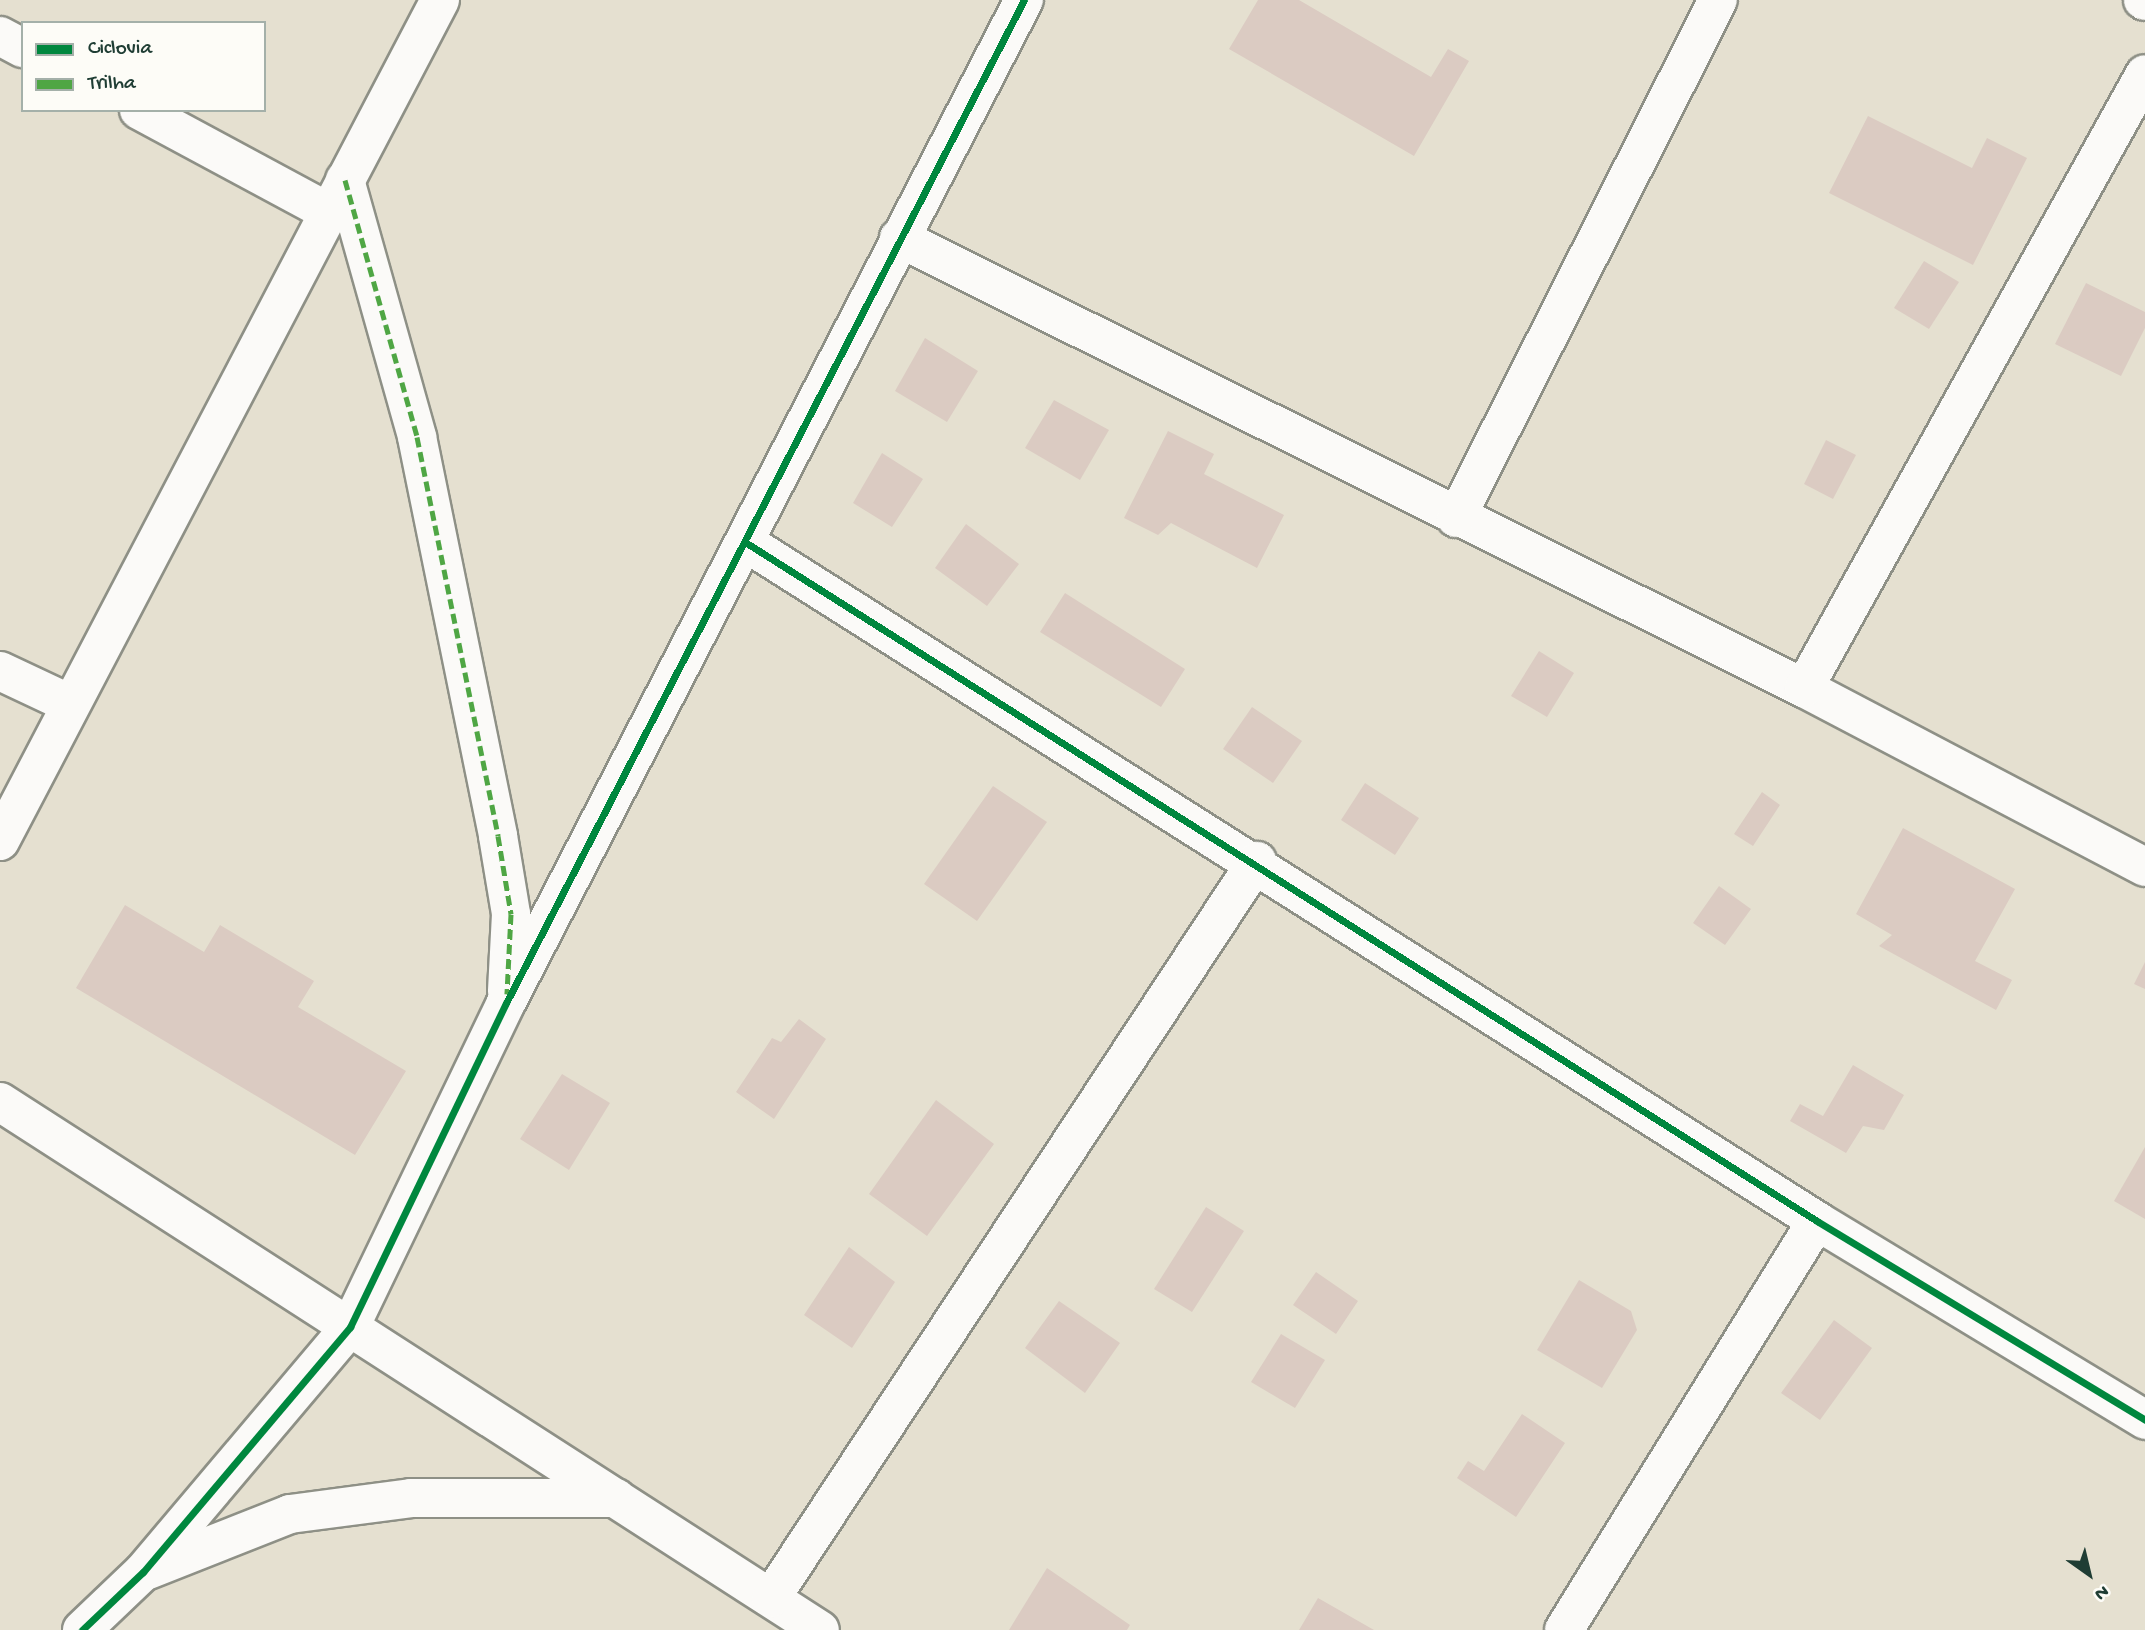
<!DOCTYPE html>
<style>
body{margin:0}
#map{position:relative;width:2145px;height:1630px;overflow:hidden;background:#e5e0d0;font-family:"Gochi Hand",sans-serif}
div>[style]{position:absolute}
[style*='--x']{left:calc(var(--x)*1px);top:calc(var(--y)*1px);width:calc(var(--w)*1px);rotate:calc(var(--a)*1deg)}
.building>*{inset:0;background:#dbcbc2}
.roads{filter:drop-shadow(2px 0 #8e9086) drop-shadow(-2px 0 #8e9086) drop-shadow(0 2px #8e9086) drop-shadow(0 -2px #8e9086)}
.minor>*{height:38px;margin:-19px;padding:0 19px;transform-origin:19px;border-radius:19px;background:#fbfaf8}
.quiet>*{height:5px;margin-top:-2.5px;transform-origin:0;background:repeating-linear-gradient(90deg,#4fa644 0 10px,transparent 0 15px)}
.cycleway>*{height:7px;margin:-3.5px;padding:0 3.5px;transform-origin:3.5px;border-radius:3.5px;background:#00873e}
span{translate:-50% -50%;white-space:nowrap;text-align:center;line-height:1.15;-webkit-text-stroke:6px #fdfcf7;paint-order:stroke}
.legend{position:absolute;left:21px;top:21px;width:245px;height:91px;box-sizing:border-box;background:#fdfcf7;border:2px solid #a4b0a9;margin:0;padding:9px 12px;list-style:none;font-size:21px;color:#1f3d34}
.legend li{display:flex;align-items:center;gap:14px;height:35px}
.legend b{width:35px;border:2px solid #a4b0a9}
.north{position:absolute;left:2054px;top:1539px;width:70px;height:70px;-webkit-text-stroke:5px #fdfcf7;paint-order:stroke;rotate:146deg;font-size:19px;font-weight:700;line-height:28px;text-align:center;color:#1f3d34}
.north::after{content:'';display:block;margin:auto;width:24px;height:32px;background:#1f3d34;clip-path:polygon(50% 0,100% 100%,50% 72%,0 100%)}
</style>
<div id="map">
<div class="building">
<i style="clip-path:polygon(1258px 0,1299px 0,1431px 77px,1448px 49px,1469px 61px,1414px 156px,1229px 49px)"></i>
<i style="clip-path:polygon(1868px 116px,1972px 168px,1987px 138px,2027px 158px,1973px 265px,1829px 193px)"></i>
<i style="clip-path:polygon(1924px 261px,1959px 282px,1929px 329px,1894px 308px)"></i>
<i style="clip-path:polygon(2086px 283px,2145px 312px,2145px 328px,2121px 376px,2055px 344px)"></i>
<i style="clip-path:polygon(925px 338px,978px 371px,947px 422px,895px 391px)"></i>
<i style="clip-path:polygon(1054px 400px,1109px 430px,1080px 480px,1025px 448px)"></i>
<i style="clip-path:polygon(1168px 431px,1214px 454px,1204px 474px,1284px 515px,1257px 568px,1171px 523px,1158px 535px,1124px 518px)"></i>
<i style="clip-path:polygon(1826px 440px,1856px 455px,1833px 499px,1804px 484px)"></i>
<i style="clip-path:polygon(882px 453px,923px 479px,892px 527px,853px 503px)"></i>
<i style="clip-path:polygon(966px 524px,1019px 564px,987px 606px,935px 568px)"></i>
<i style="clip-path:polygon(1065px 593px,1185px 669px,1161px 707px,1040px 632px)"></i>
<i style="clip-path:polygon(1539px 651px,1574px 673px,1547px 717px,1511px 696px)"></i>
<i style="clip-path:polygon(1252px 707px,1302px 741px,1273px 783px,1223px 749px)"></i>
<i style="clip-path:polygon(1365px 783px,1419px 818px,1395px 855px,1341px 820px)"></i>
<i style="clip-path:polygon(993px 786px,1047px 822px,977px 921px,924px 884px)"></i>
<i style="clip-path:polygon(1762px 792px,1780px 805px,1753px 846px,1734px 834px)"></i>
<i style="clip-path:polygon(1903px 828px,2015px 889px,1975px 961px,2012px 980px,1996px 1010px,1879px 946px,1892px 935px,1856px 914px)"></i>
<i style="clip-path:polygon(1719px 886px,1751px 909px,1725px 945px,1693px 923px)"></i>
<i style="clip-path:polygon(125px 905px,204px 952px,220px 925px,314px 981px,298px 1007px,406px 1071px,355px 1155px,76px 988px)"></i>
<i style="clip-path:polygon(2145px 962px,2145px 989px,2134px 984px)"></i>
<i style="clip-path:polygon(799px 1019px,826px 1039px,774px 1119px,736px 1092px,772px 1038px,781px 1042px)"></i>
<i style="clip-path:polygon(1853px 1065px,1904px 1095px,1884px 1130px,1863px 1126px,1846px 1153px,1790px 1121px,1800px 1104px,1823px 1116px)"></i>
<i style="clip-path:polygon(562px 1074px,610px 1103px,569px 1170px,520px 1139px)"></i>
<i style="clip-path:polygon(936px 1100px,994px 1144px,927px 1236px,869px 1194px)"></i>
<i style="clip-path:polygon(2145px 1147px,2145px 1219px,2114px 1201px)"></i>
<i style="clip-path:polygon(1206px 1207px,1244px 1231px,1192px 1312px,1154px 1289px)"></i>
<i style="clip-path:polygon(849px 1247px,895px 1282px,852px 1348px,804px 1315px)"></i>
<i style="clip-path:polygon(1316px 1272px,1358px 1301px,1336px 1334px,1293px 1305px)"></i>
<i style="clip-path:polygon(1579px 1280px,1631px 1311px,1637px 1330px,1602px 1388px,1537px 1350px)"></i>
<i style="clip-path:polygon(1059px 1301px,1120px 1343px,1085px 1393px,1025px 1348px)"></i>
<i style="clip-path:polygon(1834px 1320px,1872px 1348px,1820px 1420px,1781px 1393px)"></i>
<i style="clip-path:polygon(1281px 1334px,1325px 1360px,1295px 1408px,1251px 1382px)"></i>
<i style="clip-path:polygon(1522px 1414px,1565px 1443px,1516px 1517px,1457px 1478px,1468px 1461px,1484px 1471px)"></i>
<i style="clip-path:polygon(1047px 1568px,1130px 1625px,1127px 1630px,1009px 1630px)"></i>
<i style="clip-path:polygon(1318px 1598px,1374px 1630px,1299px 1630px)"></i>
</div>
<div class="roads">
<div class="minor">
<i style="--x:2143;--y:0;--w:2;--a:27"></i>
<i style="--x:0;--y:36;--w:26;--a:28"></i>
<i style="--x:139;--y:110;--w:217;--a:28.3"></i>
<i style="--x:345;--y:180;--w:267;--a:74.3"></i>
<i style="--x:417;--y:437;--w:407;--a:78.5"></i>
<i style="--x:498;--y:836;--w:79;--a:80.5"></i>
<i style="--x:511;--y:914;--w:77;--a:93"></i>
<i style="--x:899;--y:238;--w:1011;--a:26.44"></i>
<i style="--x:1804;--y:688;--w:385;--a:27.7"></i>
<i style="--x:1456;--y:518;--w:580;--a:-63.17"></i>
<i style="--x:745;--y:542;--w:1269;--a:32.35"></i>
<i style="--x:1817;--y:1221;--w:384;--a:31.2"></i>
<i style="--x:0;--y:671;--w:77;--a:25.2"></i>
<i style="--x:1804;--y:688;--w:702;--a:-60.95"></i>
<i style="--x:0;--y:841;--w:949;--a:-62.38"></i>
<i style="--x:0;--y:1102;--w:975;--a:32.78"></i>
<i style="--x:148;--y:1570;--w:153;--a:-21.5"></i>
<i style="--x:290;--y:1514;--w:122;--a:-7.5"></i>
<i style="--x:411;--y:1498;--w:205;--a:0"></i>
<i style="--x:771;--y:1598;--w:883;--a:-56.6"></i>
<i style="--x:82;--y:1630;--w:84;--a:-43.6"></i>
<i style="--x:143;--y:1572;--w:321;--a:-49.8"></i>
<i style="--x:350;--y:1327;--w:360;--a:-64.3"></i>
<i style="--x:506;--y:1003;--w:1129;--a:-62.69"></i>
<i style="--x:1564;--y:1630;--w:481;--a:-58.3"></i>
</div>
</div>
<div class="quiet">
<i style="--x:345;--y:180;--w:267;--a:74.3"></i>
<i style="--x:417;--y:437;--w:407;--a:78.5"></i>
<i style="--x:498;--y:836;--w:79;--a:80.5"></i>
<i style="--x:511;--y:914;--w:80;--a:92.9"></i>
</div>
<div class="cycleway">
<i style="--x:745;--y:542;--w:1269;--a:32.35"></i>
<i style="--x:1817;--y:1221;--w:384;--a:31.2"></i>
<i style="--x:82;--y:1630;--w:84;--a:-43.6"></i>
<i style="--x:143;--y:1572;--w:321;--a:-49.8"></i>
<i style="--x:350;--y:1327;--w:360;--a:-64.3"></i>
<i style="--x:506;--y:1003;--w:1129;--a:-62.69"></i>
</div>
<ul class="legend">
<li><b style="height:9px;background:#00873e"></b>Ciclovia</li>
<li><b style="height:9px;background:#4fa644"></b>Trilha</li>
</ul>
<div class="north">N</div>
</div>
